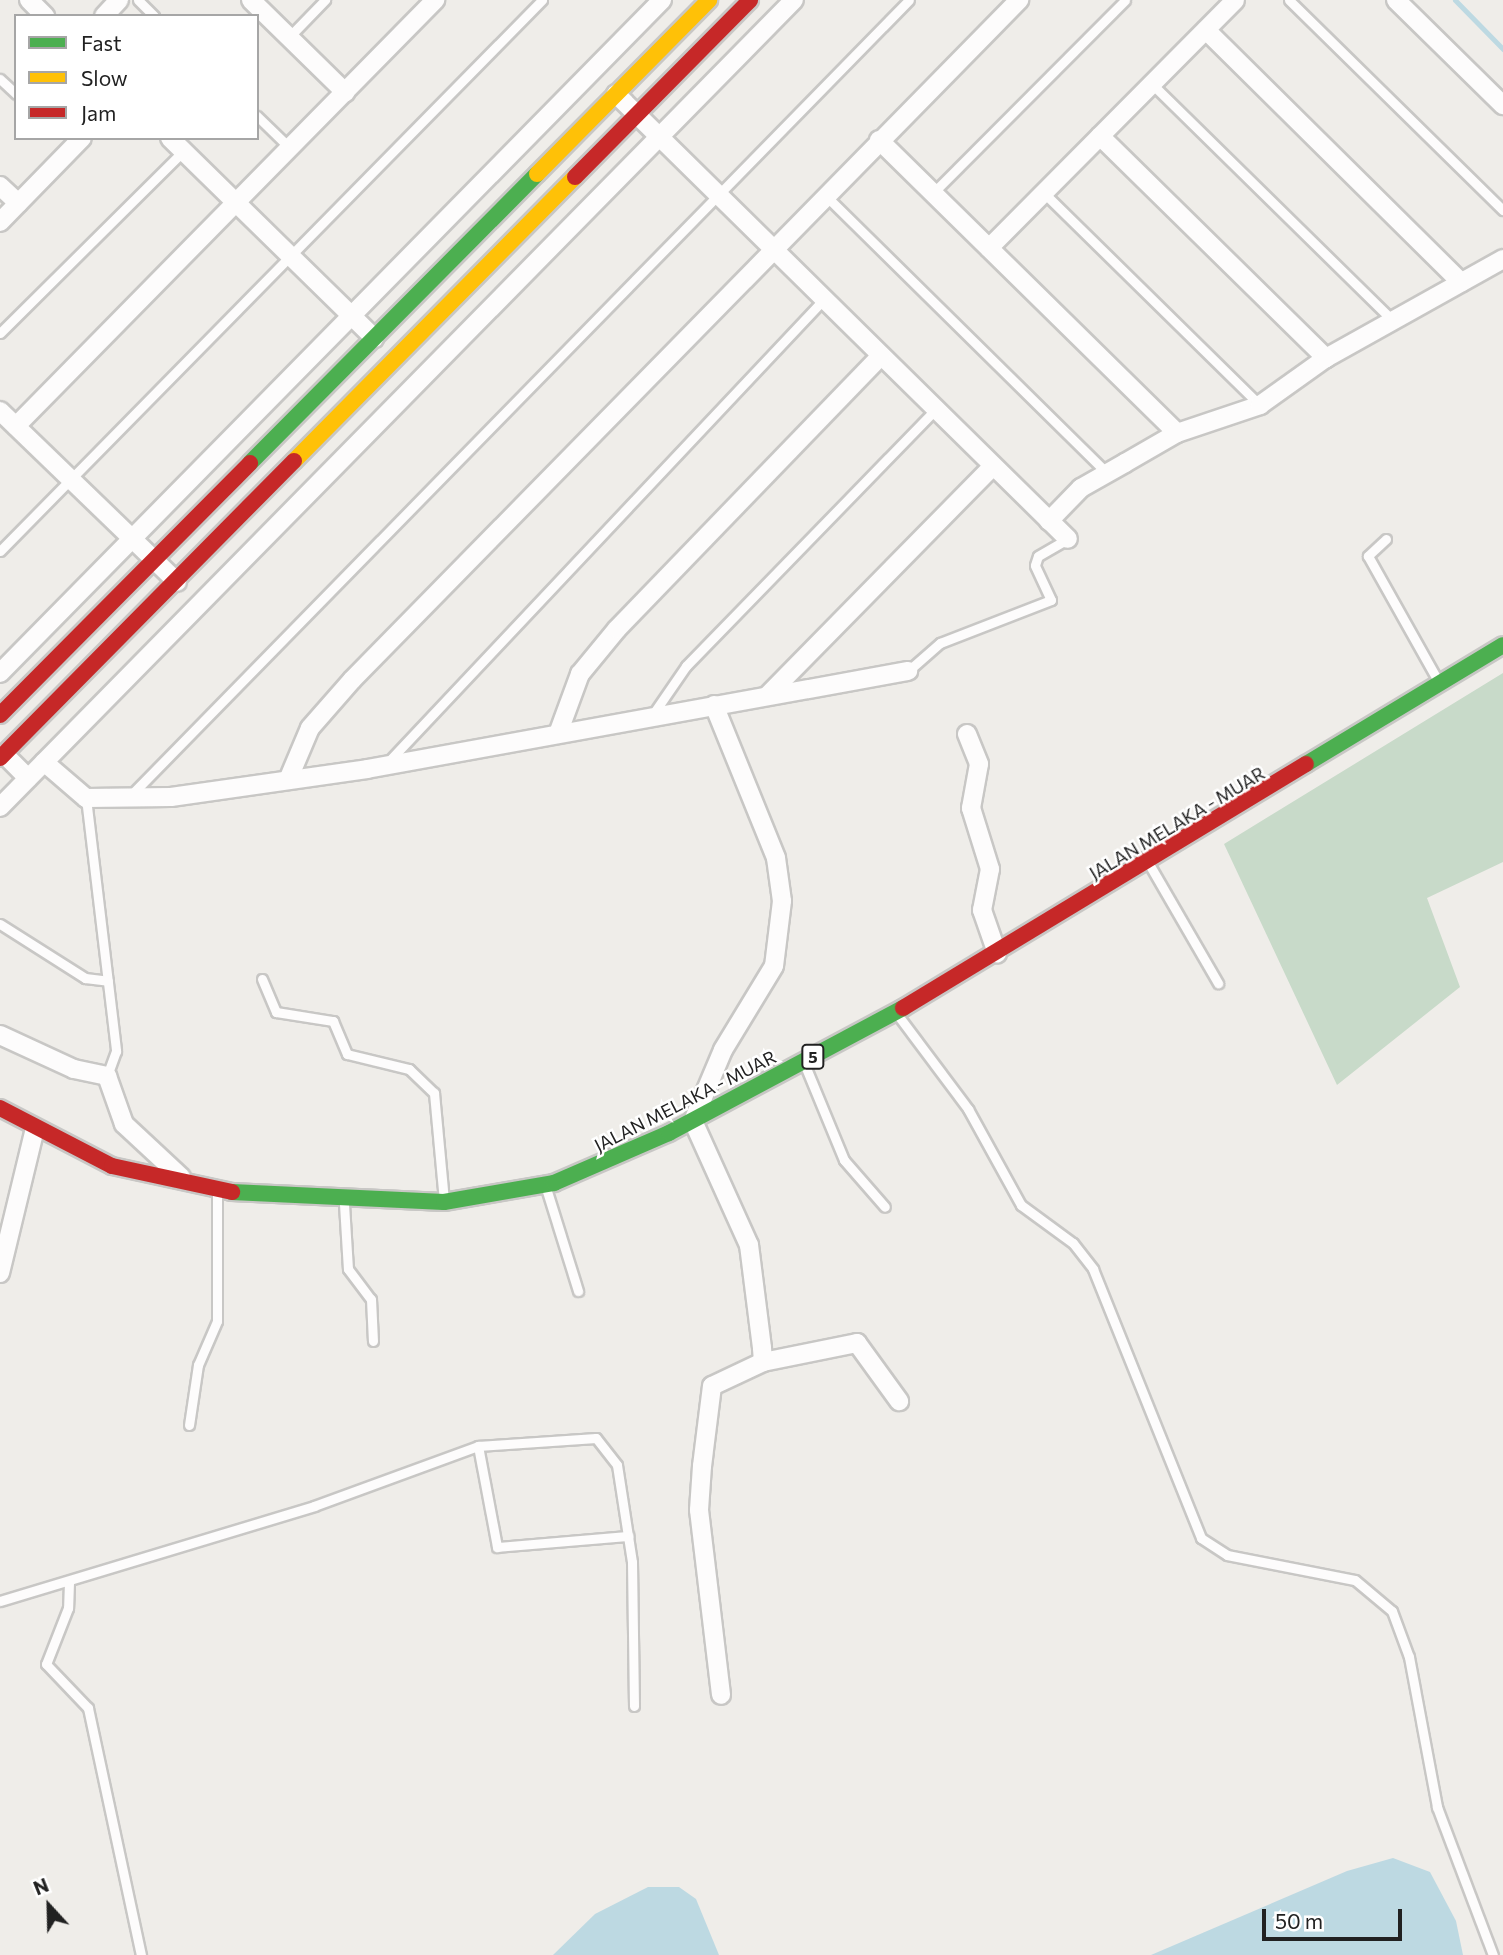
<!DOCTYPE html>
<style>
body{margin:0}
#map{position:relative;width:1503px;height:1955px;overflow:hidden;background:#efede9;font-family:Commissioner,sans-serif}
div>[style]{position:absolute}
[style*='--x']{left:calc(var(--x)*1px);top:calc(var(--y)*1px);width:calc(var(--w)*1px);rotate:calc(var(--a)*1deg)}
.cemetery>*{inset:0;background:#c8dac9}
.water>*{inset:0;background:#bdd9e2}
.stream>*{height:5px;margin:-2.5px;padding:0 2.5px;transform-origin:2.5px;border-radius:2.5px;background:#bdd9e2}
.roads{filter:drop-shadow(2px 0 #c8c7c5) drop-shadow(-2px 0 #c8c7c5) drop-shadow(0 2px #c8c7c5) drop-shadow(0 -2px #c8c7c5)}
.lane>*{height:9px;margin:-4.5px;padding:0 4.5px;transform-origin:4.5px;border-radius:4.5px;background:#fdfcfc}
.street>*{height:18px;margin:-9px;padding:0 9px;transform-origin:9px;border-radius:9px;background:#fdfcfc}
.fast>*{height:16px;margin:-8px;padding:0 8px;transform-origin:8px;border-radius:8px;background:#4caf50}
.slow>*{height:16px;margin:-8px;padding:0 8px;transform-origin:8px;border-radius:8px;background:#ffc107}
.jam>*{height:16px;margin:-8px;padding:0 8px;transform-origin:8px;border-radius:8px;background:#c62828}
span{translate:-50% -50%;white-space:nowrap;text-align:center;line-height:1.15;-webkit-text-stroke:5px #fff;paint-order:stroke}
.shield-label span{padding:2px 5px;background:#fff;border:2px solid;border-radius:5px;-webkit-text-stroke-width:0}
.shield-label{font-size:16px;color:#212121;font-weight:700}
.street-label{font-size:18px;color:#212121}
.legend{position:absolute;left:14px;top:14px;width:245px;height:126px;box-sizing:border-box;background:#fff;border:2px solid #a6a6a6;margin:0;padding:9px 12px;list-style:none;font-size:21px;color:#212121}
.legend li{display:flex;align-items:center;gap:14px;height:35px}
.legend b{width:35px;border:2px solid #a6a6a6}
.north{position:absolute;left:14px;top:1871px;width:70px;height:70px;-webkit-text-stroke:5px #fff;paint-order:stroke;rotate:338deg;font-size:19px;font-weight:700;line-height:28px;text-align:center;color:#212121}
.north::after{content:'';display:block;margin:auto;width:24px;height:32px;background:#212121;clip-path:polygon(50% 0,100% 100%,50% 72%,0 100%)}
.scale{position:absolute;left:1262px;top:1909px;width:140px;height:32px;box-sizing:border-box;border:4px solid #212121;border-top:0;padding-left:9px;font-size:21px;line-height:24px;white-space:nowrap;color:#212121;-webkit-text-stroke:5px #fff;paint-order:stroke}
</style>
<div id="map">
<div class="cemetery">
<i style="clip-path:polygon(1503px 673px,1503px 862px,1427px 898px,1460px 987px,1337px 1085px,1224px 844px)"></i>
</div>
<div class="water">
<i style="clip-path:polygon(1393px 1858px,1430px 1872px,1456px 1921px,1463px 1955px,1151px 1955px,1347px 1871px)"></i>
<i style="clip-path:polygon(648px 1887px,679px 1887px,696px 1899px,719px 1955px,553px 1955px,595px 1914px)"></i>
</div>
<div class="stream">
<i style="--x:1455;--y:0;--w:69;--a:45.6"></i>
</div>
<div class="roads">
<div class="lane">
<i style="--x:138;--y:0;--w:23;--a:45"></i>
<i style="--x:1289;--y:0;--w:300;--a:44.5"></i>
<i style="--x:289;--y:37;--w:52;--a:-45.8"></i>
<i style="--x:0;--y:79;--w:22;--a:43"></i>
<i style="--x:1152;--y:84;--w:335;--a:44.5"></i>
<i style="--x:257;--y:116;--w:46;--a:44.1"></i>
<i style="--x:933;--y:193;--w:272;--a:-45.1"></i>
<i style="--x:1044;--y:193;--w:303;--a:44.5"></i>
<i style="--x:825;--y:195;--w:396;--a:44.6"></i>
<i style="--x:0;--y:333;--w:258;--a:-44.8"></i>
<i style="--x:1386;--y:539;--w:25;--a:137"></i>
<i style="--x:1368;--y:556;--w:141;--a:60.7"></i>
<i style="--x:0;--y:551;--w:773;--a:-45.47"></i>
<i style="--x:908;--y:671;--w:43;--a:-41.2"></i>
<i style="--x:940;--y:643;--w:119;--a:-21.2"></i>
<i style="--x:1051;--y:600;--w:38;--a:-115"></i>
<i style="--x:1035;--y:565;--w:9;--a:-72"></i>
<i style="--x:1038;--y:556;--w:34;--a:-30"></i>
<i style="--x:653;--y:714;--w:58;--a:-55.5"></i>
<i style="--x:686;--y:666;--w:359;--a:-45.8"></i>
<i style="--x:388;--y:762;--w:636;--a:-46.72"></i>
<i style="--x:129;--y:797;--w:1115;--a:-45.62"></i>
<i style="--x:86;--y:798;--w:255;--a:83.2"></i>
<i style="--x:116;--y:1051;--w:27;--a:110"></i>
<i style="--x:1149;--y:864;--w:138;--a:59.9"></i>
<i style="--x:0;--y:924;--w:101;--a:32.4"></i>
<i style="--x:85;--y:978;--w:23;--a:7"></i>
<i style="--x:262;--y:979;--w:36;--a:67"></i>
<i style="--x:276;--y:1012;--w:58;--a:9"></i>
<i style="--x:333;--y:1021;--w:36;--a:67"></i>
<i style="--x:347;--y:1054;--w:64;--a:13.6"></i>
<i style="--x:409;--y:1069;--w:35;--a:44"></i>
<i style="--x:434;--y:1093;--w:107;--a:84.7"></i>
<i style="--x:897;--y:1014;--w:119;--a:53.2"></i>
<i style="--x:968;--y:1109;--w:110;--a:61.1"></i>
<i style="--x:1021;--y:1205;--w:64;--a:36.2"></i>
<i style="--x:1073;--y:1243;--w:33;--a:52"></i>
<i style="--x:1093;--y:1269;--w:290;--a:68.1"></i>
<i style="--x:1201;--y:1538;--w:31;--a:33"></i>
<i style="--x:1227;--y:1555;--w:130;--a:11.1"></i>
<i style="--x:1355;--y:1580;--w:48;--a:40"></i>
<i style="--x:1392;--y:1611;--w:49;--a:69.7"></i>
<i style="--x:1409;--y:1657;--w:153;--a:79.4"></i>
<i style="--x:1437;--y:1807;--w:158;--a:69.3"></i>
<i style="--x:804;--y:1063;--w:105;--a:67.6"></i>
<i style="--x:844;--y:1160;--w:62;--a:48.9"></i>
<i style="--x:546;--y:1188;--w:108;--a:72.7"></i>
<i style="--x:344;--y:1204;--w:65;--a:86.5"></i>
<i style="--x:348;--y:1269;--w:38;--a:53"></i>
<i style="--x:371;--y:1299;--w:42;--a:87.3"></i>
<i style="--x:189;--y:1425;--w:61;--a:-81.5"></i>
<i style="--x:198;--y:1365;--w:48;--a:-66.6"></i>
<i style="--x:217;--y:1321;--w:128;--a:-90"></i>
<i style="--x:478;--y:1446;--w:103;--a:79.3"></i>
<i style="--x:497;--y:1547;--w:132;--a:-4.8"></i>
<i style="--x:69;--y:1582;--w:26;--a:92"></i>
<i style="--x:68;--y:1608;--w:60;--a:111.4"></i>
<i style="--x:46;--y:1664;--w:61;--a:46.3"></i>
<i style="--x:88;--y:1708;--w:253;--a:77.9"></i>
<i style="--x:0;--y:1601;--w:328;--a:-16.8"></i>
<i style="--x:314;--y:1506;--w:175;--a:-20.1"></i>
<i style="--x:478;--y:1446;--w:118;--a:-3.9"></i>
<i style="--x:596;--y:1438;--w:34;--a:52"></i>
<i style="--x:617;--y:1465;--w:98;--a:81.2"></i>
<i style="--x:632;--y:1562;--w:144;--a:89.2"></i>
</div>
<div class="street">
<i style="--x:29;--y:0;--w:23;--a:45"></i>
<i style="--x:251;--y:0;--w:132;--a:44.4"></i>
<i style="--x:1396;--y:0;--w:150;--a:44.5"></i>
<i style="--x:104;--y:16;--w:22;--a:-47"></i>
<i style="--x:1206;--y:30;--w:359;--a:44.7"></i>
<i style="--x:616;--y:94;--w:634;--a:44.55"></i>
<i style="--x:1100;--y:136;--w:317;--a:44.5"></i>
<i style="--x:170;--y:138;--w:286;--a:44.4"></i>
<i style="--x:879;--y:140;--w:418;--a:44.5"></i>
<i style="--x:0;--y:186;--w:25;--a:43"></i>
<i style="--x:0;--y:222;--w:117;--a:-45.7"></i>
<i style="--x:989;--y:248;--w:349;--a:-45.2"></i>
<i style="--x:0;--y:411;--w:246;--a:44"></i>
<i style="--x:16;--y:426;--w:598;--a:-45.47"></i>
<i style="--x:1049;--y:521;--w:46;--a:-45.9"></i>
<i style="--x:1081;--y:488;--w:51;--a:-29.6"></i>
<i style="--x:1125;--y:463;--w:60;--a:-30"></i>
<i style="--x:1177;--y:433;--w:88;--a:-18.6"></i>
<i style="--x:1260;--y:405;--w:81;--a:-35.5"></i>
<i style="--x:1326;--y:358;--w:203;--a:-29.2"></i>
<i style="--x:0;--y:673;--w:944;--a:-45.47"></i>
<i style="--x:767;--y:696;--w:322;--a:-45.5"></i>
<i style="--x:714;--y:705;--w:165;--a:67.9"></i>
<i style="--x:776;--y:858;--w:43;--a:82.1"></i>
<i style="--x:782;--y:901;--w:65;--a:97"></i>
<i style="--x:774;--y:966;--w:98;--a:121.3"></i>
<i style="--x:723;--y:1050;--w:77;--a:112.9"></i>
<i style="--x:693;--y:1121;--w:136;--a:65.7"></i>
<i style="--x:749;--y:1245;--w:104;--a:82.8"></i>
<i style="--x:762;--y:1348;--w:14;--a:86"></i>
<i style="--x:763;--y:1362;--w:56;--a:154.8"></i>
<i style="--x:712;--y:1386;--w:81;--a:97.1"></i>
<i style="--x:702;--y:1466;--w:44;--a:93.9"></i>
<i style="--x:699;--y:1510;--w:186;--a:83.2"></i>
<i style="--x:559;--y:731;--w:61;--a:-69.8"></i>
<i style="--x:580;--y:674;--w:58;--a:-50.6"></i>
<i style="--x:617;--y:629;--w:380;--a:-46"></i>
<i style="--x:967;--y:734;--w:32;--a:68"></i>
<i style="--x:979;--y:764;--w:45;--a:100.3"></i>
<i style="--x:971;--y:808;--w:64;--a:72.7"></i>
<i style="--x:990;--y:869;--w:42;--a:101"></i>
<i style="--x:982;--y:910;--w:46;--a:70.8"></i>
<i style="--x:4;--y:754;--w:34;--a:45"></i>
<i style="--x:44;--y:762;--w:55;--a:40.6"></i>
<i style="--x:86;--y:798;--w:85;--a:-0.7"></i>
<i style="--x:171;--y:797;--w:198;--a:-8.1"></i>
<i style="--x:367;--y:769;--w:550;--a:-10.27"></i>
<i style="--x:288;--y:780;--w:56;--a:-67.1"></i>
<i style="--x:310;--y:728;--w:64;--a:-48.8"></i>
<i style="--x:352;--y:680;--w:953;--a:-45.55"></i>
<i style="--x:0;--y:807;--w:1132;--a:-45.47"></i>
<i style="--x:0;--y:1035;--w:81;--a:24.7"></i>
<i style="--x:74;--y:1069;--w:34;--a:12"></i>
<i style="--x:107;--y:1076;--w:51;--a:70.5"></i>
<i style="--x:124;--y:1124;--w:78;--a:42.9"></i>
<i style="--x:0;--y:1273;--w:145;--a:-76.4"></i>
<i style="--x:763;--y:1362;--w:96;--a:-11.4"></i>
<i style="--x:857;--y:1343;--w:72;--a:54.1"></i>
</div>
<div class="fast">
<i style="--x:250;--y:463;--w:407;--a:-45.2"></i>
<i style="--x:1306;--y:764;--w:230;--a:-31.1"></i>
<i style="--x:232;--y:1192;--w:212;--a:2.7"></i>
<i style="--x:444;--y:1202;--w:112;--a:-9.8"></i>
<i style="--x:554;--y:1183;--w:125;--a:-23.5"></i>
<i style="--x:669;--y:1133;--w:265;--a:-28.1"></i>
</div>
<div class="slow">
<i style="--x:537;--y:174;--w:245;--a:-45.3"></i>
<i style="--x:294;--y:461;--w:400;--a:-45.3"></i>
</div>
<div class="jam">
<i style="--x:575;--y:177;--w:249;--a:-45.3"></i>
<i style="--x:0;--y:715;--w:355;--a:-45.2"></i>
<i style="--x:0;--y:758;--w:418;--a:-45.3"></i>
<i style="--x:903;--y:1008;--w:471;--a:-31.2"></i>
<i style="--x:0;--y:1108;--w:126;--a:27.4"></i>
<i style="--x:112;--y:1166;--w:123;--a:12.2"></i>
</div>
</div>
<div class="shield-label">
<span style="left:813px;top:1057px">5</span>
</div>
<div class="street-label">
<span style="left:1177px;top:823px;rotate:-31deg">JALAN MELAKA - MUAR</span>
<span style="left:685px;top:1101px;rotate:-27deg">JALAN MELAKA - MUAR</span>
</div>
<ul class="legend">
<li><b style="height:9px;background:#4caf50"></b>Fast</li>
<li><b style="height:9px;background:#ffc107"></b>Slow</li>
<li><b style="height:9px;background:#c62828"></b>Jam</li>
</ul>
<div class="north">N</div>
<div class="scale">50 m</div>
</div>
